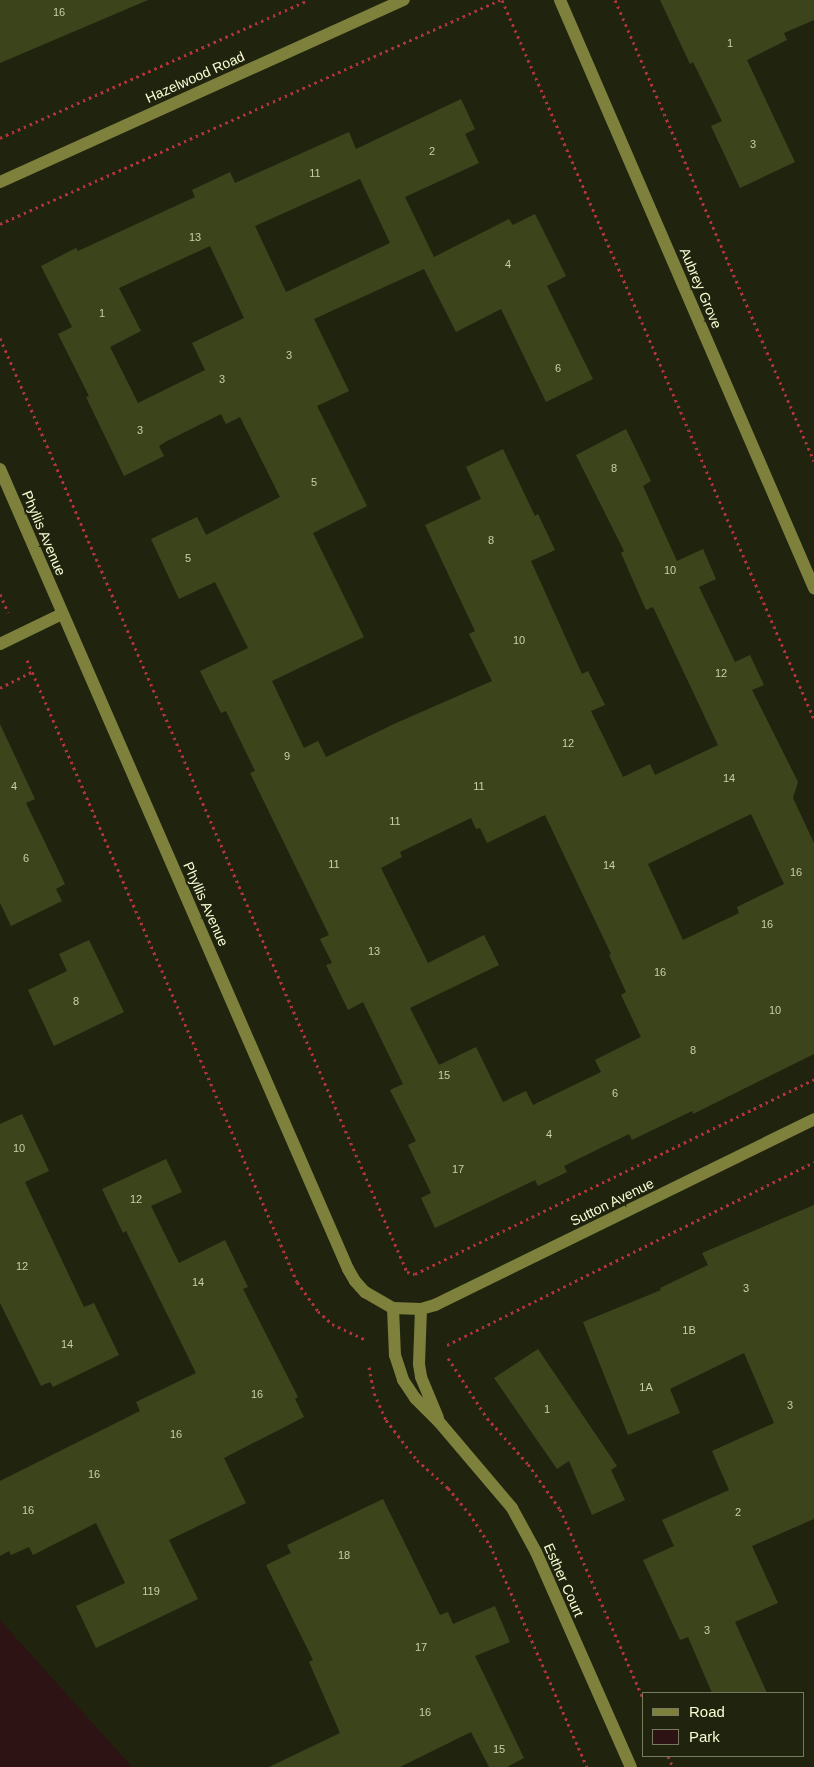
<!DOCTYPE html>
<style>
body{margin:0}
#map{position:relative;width:814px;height:1767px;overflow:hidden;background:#20240f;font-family:Helvetica,sans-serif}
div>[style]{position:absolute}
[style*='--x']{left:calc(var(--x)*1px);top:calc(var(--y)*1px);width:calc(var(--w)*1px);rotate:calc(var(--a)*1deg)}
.green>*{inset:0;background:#2d1313}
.building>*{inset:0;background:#3c441c}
.path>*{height:3px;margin-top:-1.5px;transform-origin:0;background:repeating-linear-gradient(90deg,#b1343b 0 2.5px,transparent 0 6.5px)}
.minor>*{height:12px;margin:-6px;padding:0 6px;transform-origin:6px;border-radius:6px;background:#7e813c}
span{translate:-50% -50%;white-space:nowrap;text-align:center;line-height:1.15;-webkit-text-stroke:4px #20240f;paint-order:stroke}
.number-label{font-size:11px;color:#c9cfa6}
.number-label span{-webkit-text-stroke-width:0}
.street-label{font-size:14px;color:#f8fdd4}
.legend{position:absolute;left:642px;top:1692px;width:162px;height:65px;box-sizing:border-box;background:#20240f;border:1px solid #767b5e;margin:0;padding:6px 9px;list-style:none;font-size:15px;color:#f8fdd4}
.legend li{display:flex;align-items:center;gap:10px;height:25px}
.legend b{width:25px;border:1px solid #767b5e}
</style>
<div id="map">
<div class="green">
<i style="clip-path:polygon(0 1620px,132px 1767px,0 1767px)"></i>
</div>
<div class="building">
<i style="clip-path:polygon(0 0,148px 0,0 63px)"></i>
<i style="clip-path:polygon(660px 0,814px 0,814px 20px,784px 33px,787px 40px,747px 60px,795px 162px,740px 188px,711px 126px,722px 121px,693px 62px,690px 64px)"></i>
<i style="clip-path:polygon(evenodd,461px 99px,475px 129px,465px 134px,479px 163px,405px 197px,434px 257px,509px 219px,513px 225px,535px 214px,566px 276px,547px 286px,593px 379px,546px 402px,501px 309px,456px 332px,424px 269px,314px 319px,349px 391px,317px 406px,367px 506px,313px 533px,364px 637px,272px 681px,304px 748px,318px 741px,326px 757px,394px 724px,492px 681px,469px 634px,475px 631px,425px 525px,481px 499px,466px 467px,503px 449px,535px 516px,538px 514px,555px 550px,531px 561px,582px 674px,588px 671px,605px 705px,591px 711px,623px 777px,650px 764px,655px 775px,718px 745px,653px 607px,646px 610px,621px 553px,624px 551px,576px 455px,626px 429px,651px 481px,643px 486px,677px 561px,703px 549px,716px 579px,699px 587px,735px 662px,750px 655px,764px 685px,752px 690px,798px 782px,793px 798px,814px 843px,814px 1054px,693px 1114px,692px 1111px,632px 1140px,629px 1134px,564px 1166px,567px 1172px,538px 1186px,535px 1180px,435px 1228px,421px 1198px,431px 1193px,408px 1145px,416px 1141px,390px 1090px,403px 1084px,363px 1002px,348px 1010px,326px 965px,332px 963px,320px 939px,329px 935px,250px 773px,255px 771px,226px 711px,221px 713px,200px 671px,248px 648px,215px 582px,179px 599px,151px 539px,197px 517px,206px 535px,280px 497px,240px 417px,226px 424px,221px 414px,167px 441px,159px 446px,164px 456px,124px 476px,86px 397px,89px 396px,58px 334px,72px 327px,41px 266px,76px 248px,78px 251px,195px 197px,192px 190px,230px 172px,235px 183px,349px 132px,356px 149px,461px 99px,360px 179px,390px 243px,286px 292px,255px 226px,360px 179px,461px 99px,210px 246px,244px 318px,192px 343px,205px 370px,138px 403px,110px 347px,141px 331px,119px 288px,210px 246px,461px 99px,751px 814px,784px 884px,737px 907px,739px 913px,683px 940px,648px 864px,751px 814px,461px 99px,545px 815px,611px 954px,609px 955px,626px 992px,621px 995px,641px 1037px,595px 1060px,601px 1072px,533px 1105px,526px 1091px,503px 1102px,476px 1047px,439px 1065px,410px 1008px,499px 965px,484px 935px,428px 963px,381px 868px,402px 857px,400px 852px,471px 818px,476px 829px,480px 828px,487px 843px,545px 815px)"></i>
<i style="clip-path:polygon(0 724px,35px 799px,26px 803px,65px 884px,56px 889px,62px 901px,11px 926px,0 903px)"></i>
<i style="clip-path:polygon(89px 940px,124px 1012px,54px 1046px,28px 990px,67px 971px,59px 954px)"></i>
<i style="clip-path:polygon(22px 1114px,49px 1171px,25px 1182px,84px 1307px,94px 1303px,119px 1355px,53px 1387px,50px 1382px,41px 1386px,0 1303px,0 1124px)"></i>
<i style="clip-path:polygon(166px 1159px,182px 1192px,151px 1206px,179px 1263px,225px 1240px,248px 1287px,243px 1289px,298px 1397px,295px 1399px,304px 1417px,224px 1458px,246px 1503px,169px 1540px,198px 1599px,96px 1648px,76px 1606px,125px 1583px,96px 1523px,33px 1555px,29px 1547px,11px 1555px,9px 1551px,0 1556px,0 1481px,140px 1411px,136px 1402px,196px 1373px,126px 1231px,123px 1233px,102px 1189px)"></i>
<i style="clip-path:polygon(814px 1205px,814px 1519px,752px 1546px,778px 1603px,735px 1622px,767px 1693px,712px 1693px,688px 1637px,680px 1640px,643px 1560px,674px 1546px,662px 1520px,729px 1490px,712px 1451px,774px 1423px,744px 1353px,670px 1389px,680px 1413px,628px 1435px,583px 1322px,661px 1290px,660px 1288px,708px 1265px,702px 1253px)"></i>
<i style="clip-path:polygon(538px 1349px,617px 1466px,611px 1470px,625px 1500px,592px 1515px,569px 1461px,557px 1469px,494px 1378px)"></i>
<i style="clip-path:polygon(383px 1499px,440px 1615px,448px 1612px,453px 1624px,495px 1606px,510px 1642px,475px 1656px,524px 1758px,507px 1767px,489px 1767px,471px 1732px,400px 1767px,269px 1767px,340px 1733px,309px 1662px,313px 1660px,266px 1565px,291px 1553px,287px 1545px)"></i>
</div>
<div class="path">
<i style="--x:502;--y:0;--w:784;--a:66.54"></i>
<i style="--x:615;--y:0;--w:502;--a:66.65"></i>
<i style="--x:0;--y:138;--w:338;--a:-24.1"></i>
<i style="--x:0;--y:224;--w:548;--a:-24.13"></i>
<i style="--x:0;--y:338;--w:1019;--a:66.45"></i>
<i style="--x:407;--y:1272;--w:8;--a:14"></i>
<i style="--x:415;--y:1274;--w:444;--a:-26"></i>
<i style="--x:0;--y:594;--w:20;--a:66"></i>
<i style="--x:27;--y:660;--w:678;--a:66.54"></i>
<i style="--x:297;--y:1282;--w:36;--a:54"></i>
<i style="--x:318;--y:1311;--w:19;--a:43"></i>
<i style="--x:332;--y:1324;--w:38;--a:25"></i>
<i style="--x:0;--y:688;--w:36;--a:-27"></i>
<i style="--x:447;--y:1345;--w:410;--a:-26.5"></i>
<i style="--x:448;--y:1358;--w:72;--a:57"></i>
<i style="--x:487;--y:1418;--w:62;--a:48.3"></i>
<i style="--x:528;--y:1464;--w:55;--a:54.6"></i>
<i style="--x:560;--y:1509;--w:206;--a:66.3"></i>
<i style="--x:369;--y:1367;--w:26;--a:79"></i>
<i style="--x:374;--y:1393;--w:30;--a:66"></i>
<i style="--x:386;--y:1420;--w:51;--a:52.2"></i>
<i style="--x:417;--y:1460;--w:42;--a:42.1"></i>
<i style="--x:448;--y:1488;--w:33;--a:50"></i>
<i style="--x:469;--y:1513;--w:38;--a:57"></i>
<i style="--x:490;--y:1545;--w:242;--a:66.4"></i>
<i style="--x:668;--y:1756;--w:12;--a:66"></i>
</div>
<div class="minor">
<i style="--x:560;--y:0;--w:641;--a:66.64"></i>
<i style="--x:0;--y:182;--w:443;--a:-24.3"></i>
<i style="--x:0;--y:469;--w:872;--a:66.49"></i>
<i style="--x:348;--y:1269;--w:14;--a:60"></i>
<i style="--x:355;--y:1281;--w:15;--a:48"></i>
<i style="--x:365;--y:1292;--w:32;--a:30"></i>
<i style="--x:393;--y:1308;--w:28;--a:2"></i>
<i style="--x:421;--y:1309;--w:15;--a:-16"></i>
<i style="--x:435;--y:1305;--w:422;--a:-26.1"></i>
<i style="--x:0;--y:644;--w:69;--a:-25.8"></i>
<i style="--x:393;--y:1308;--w:47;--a:87.6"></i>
<i style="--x:395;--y:1355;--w:26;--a:72"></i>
<i style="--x:403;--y:1380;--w:22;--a:56"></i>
<i style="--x:415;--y:1398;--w:35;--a:45"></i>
<i style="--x:440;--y:1423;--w:111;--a:49.7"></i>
<i style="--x:512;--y:1508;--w:50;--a:61.4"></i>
<i style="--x:536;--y:1552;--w:235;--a:66.2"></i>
<i style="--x:421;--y:1309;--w:55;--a:92.1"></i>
<i style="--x:419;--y:1364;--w:13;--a:81"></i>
<i style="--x:421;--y:1377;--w:44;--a:67.5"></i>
</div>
<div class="number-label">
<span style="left:59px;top:12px">16</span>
<span style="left:730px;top:43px">1</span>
<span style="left:753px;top:144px">3</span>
<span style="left:432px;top:151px">2</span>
<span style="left:315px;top:173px">11</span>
<span style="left:195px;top:237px">13</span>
<span style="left:508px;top:264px">4</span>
<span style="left:102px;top:313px">1</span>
<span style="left:289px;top:355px">3</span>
<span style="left:558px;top:368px">6</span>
<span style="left:222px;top:379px">3</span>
<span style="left:140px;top:430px">3</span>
<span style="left:614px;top:468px">8</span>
<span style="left:314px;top:482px">5</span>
<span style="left:491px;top:540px">8</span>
<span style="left:188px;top:558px">5</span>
<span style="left:670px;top:570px">10</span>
<span style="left:519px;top:640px">10</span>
<span style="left:721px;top:673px">12</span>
<span style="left:568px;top:743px">12</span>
<span style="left:287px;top:756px">9</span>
<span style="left:729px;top:778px">14</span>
<span style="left:14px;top:786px">4</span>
<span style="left:479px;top:786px">11</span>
<span style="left:395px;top:821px">11</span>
<span style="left:26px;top:858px">6</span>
<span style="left:334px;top:864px">11</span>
<span style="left:609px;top:865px">14</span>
<span style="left:796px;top:872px">16</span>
<span style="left:767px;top:924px">16</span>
<span style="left:374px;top:951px">13</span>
<span style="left:660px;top:972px">16</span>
<span style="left:76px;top:1001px">8</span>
<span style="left:775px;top:1010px">10</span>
<span style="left:693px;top:1050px">8</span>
<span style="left:444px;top:1075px">15</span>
<span style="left:615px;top:1093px">6</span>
<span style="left:549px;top:1134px">4</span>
<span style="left:19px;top:1148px">10</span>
<span style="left:458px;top:1169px">17</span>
<span style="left:136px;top:1199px">12</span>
<span style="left:22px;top:1266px">12</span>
<span style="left:198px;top:1282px">14</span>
<span style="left:746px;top:1288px">3</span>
<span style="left:689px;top:1330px">1B</span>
<span style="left:67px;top:1344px">14</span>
<span style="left:646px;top:1387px">1A</span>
<span style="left:257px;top:1394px">16</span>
<span style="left:790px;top:1405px">3</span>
<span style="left:547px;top:1409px">1</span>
<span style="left:176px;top:1434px">16</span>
<span style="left:94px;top:1474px">16</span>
<span style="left:28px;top:1510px">16</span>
<span style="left:738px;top:1512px">2</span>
<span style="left:344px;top:1555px">18</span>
<span style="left:151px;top:1591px">119</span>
<span style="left:707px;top:1630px">3</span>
<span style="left:421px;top:1647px">17</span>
<span style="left:425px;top:1712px">16</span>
<span style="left:499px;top:1749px">15</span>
</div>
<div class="street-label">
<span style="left:195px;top:77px;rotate:-24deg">Hazelwood Road</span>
<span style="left:701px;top:288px;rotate:67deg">Aubrey Grove</span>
<span style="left:44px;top:533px;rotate:67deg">Phyllis Avenue</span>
<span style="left:206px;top:904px;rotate:66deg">Phyllis Avenue</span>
<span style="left:612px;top:1202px;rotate:-26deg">Sutton Avenue</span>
<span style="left:564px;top:1580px;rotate:66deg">Esther Court</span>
</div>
<ul class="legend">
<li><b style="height:6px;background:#7e813c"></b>Road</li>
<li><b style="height:14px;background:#2d1313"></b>Park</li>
</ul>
</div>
